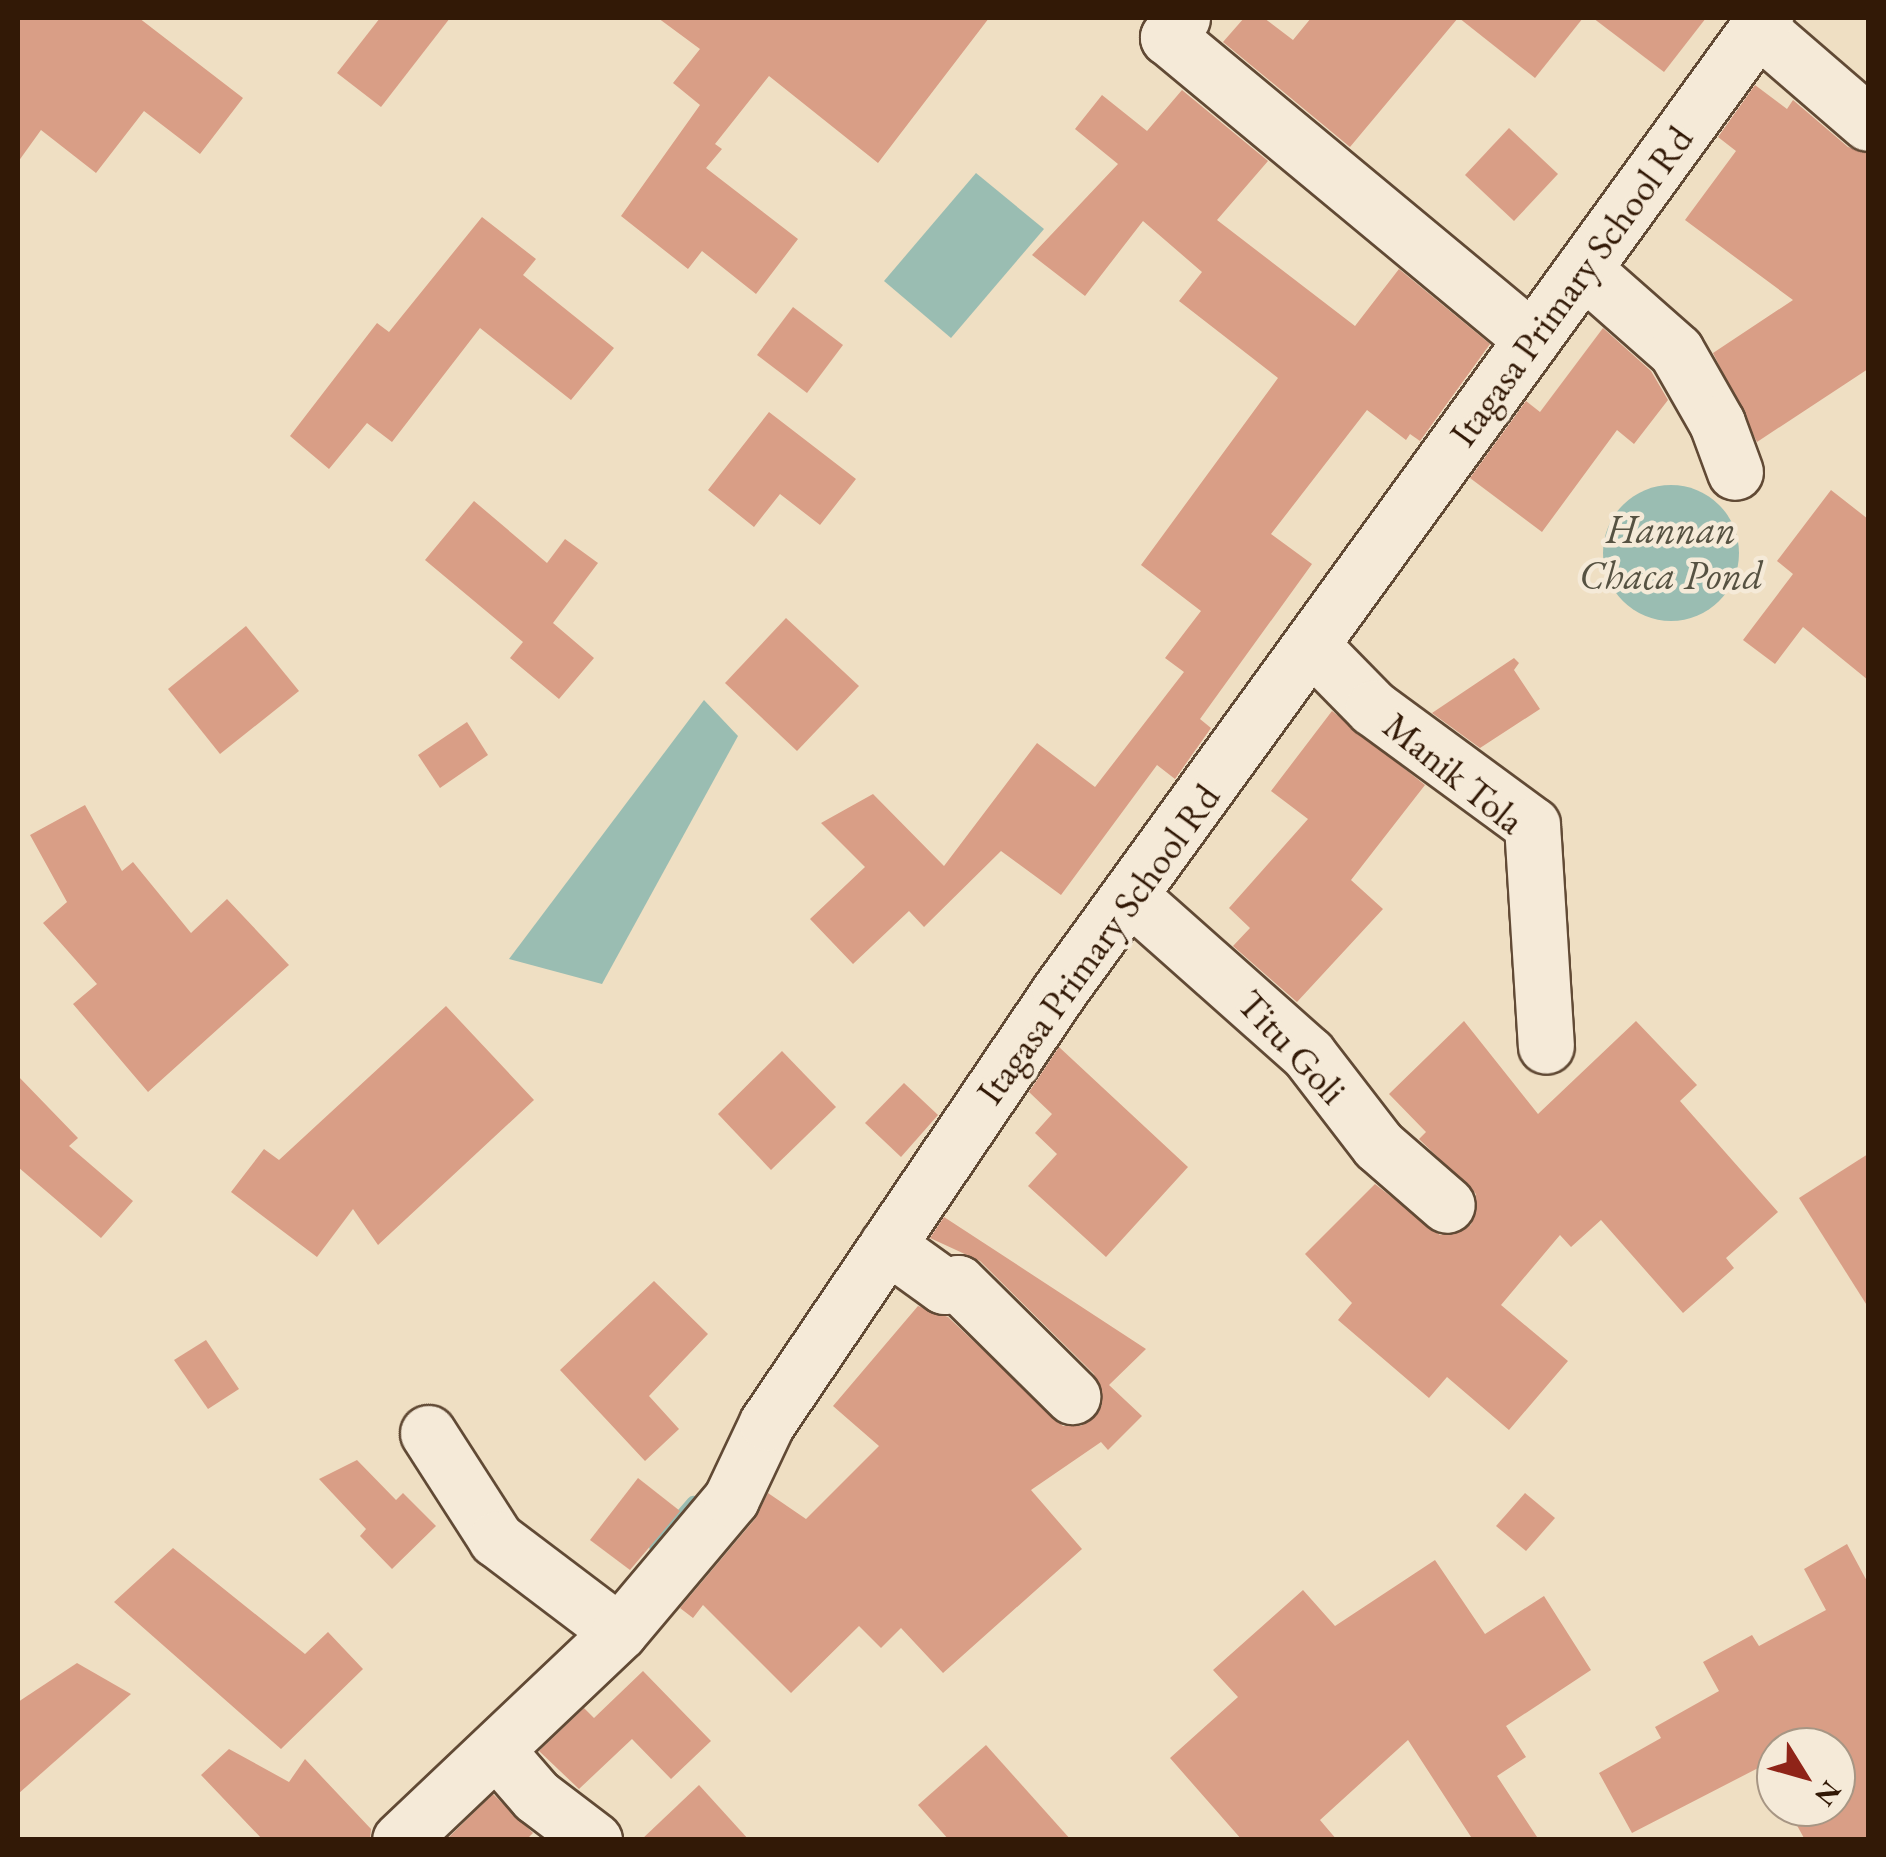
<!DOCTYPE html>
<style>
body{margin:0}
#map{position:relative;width:1886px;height:1857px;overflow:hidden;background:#efdfc3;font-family:"EB Garamond",serif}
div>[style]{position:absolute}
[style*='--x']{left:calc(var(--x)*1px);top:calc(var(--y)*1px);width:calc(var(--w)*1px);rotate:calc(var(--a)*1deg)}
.water>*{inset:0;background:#9abdb2}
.round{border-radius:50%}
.stream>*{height:15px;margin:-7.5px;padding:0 7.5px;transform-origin:7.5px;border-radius:7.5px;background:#9abdb2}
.building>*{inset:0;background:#d99e86}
.roads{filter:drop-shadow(2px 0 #614a35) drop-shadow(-2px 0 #614a35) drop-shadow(0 2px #614a35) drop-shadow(0 -2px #614a35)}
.tertiary>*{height:55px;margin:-27.5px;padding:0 27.5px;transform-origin:27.5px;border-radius:27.5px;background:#f5ead8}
span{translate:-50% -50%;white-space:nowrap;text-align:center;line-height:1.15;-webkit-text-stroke:9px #f5ead8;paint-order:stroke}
.street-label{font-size:38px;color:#321906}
.water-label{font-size:40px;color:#565242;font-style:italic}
.frame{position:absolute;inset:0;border:20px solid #321906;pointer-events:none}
.north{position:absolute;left:1756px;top:1727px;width:100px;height:100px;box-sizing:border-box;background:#f5ead8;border:2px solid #a79684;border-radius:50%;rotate:127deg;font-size:28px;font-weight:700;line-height:40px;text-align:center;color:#321906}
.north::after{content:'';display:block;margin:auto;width:35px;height:45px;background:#8f2418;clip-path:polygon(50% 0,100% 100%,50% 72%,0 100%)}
</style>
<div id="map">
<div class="water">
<i style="clip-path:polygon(976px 173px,1044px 229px,951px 338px,884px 281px)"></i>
<i class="round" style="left:1603px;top:485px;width:136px;height:136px"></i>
<i style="clip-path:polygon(704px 700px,738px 736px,602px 984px,509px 959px)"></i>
</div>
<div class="stream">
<i style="--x:656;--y:1546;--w:57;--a:-49.3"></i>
</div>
<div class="building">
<i style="clip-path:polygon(18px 18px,139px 18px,243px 98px,200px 154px,144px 111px,96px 173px,41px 130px,18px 162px)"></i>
<i style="clip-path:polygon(380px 18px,450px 18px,381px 107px,337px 73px)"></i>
<i style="clip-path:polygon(658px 18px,989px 18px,878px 163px,769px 76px,715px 144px,722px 149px,706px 168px,798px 239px,756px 294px,702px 251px,688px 269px,621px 216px,700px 105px,673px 83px,700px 49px)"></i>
<i style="clip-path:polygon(1244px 18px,1264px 18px,1293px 40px,1311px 18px,1458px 18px,1350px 147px,1223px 42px)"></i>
<i style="clip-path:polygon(1459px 18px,1583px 18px,1535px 78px)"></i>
<i style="clip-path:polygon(1593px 18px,1706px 18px,1664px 72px)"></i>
<i style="clip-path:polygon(1755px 85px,1787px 109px,1793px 100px,1848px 147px,1868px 153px,1868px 369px,1757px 442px,1713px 353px,1793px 300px,1685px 220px,1736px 151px,1718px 137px)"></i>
<i style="clip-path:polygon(1182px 90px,1268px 161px,1217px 220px,1355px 326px,1399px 269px,1490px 344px,1420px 441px,1410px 434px,1406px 440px,1367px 410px,1271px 534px,1312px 564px,1200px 719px,1211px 728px,1175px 779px,1157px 765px,1061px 895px,1001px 851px,924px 927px,909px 911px,853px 964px,810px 919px,865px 867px,821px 823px,873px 794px,944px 866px,1037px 743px,1095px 787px,1184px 672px,1165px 658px,1201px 611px,1141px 565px,1278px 378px,1179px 301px,1202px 272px,1143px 221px,1085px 296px,1032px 255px,1118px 164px,1075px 129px,1102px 95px,1147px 131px)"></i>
<i style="clip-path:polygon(1509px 128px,1558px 174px,1514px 221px,1465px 175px)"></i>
<i style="clip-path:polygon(482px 217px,536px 259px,523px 275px,614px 348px,571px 400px,480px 328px,392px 442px,367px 423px,329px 469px,290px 436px,377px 323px,389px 332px)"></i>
<i style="clip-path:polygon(793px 307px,843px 345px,807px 393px,757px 355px)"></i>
<i style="clip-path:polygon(1603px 328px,1651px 371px,1668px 400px,1634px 444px,1617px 430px,1542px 532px,1470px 478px,1526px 401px,1540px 412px)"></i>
<i style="clip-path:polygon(769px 412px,856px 479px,820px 525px,780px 494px,754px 527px,708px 490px)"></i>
<i style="clip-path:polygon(1831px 490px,1868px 519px,1868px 680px,1803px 627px,1775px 664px,1743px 640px,1793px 574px,1777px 561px)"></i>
<i style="clip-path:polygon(474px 501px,547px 563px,565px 539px,598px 563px,553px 623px,594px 658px,559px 699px,510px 658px,523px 642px,425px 560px)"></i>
<i style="clip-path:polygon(786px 618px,859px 686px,797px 751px,725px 683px)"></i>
<i style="clip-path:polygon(246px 626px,299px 691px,220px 754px,168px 689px)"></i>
<i style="clip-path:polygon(1514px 658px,1519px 663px,1514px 670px,1540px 709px,1480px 748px,1432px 713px)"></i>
<i style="clip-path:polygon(1332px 711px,1425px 785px,1351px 880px,1383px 909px,1297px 1002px,1233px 946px,1250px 928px,1229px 908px,1308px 819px,1271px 791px)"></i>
<i style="clip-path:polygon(467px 722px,488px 755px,440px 788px,418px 755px)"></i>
<i style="clip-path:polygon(85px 805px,122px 871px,133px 862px,191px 933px,227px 899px,289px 965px,148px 1092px,73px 1004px,97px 984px,43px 923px,67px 902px,30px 835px)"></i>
<i style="clip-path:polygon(446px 1006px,534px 1100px,378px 1245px,353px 1209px,317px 1257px,231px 1192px,264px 1149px,279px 1160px)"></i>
<i style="clip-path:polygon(1464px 1021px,1538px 1114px,1636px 1021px,1697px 1085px,1680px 1101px,1778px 1212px,1726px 1258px,1734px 1268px,1683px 1313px,1601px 1220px,1571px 1247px,1560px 1235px,1501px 1305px,1568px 1361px,1509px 1430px,1447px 1377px,1429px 1398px,1338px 1320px,1352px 1303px,1305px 1254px,1375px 1184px,1440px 1235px,1471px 1225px,1476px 1194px,1419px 1139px,1426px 1132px,1389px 1094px)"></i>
<i style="clip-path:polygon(1059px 1047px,1188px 1167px,1106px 1257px,1028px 1186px,1057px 1154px,1035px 1133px,1052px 1114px,1029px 1092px)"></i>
<i style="clip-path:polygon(782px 1051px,836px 1107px,771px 1170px,718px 1114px)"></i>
<i style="clip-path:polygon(18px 1076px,78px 1138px,69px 1146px,133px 1201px,101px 1238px,18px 1167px)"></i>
<i style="clip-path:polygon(904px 1083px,938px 1115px,901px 1157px,865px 1123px)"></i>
<i style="clip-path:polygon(1868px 1154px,1868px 1307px,1799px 1198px)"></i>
<i style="clip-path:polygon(944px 1217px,1146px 1349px,1109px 1385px,1142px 1416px,1108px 1450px,1101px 1442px,1031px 1490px,1082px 1549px,943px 1673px,901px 1628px,881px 1648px,859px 1626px,791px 1693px,703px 1605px,693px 1618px,680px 1608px,755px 1519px,768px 1493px,806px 1519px,879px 1446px,833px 1406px,918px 1306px,948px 1317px,1063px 1426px,1081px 1426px,1102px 1405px,1094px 1374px,980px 1261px,930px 1238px)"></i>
<i style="clip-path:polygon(654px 1281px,708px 1334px,649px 1396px,679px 1429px,645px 1461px,560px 1370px)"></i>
<i style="clip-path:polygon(206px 1340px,239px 1389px,208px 1409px,174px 1360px)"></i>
<i style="clip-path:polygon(357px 1460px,396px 1500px,403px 1493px,436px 1526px,392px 1569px,360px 1536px,366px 1529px,319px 1479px)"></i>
<i style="clip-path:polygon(638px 1478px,680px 1511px,630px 1570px,590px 1540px)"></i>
<i style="clip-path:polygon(1525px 1493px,1555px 1518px,1526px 1551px,1496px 1526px)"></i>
<i style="clip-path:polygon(1847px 1544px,1868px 1583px,1868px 1840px,1805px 1840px,1787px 1807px,1836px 1807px,1836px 1747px,1776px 1747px,1776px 1787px,1764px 1765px,1632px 1833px,1599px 1773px,1661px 1738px,1655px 1727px,1719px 1691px,1703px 1662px,1752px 1635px,1759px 1646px,1826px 1610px,1804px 1569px)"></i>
<i style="clip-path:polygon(173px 1548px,305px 1654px,328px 1632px,363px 1669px,281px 1749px,114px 1602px)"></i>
<i style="clip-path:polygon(1435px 1560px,1485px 1634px,1544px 1596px,1591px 1670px,1506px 1726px,1526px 1757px,1497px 1776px,1539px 1840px,1473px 1840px,1408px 1740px,1320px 1820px,1337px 1840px,1242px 1840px,1170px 1758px,1238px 1697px,1213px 1670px,1303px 1590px,1335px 1626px)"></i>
<i style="clip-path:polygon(77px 1663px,131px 1694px,18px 1794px,18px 1702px)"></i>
<i style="clip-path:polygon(643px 1671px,711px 1741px,671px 1779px,632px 1739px,579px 1789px,539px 1751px,584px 1708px,594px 1718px)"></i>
<i style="clip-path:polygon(986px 1745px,1071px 1840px,949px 1840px,918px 1805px)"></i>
<i style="clip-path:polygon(229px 1749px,289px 1782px,305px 1759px,371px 1829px,370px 1840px,263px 1840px,201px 1775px)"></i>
<i style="clip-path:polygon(699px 1785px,749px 1840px,641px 1840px)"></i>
<i style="clip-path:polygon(493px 1794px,533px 1833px,526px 1840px,446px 1840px)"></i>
</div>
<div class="roads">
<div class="tertiary">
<i style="--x:1182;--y:18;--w:24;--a:126"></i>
<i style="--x:1168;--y:37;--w:473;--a:39.7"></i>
<i style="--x:1758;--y:28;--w:145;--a:40.8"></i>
<i style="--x:1583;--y:269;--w:124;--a:41.4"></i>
<i style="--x:1676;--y:351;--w:83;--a:60.3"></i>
<i style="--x:1717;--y:423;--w:52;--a:69.8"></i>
<i style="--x:1312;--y:646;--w:87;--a:45.5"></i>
<i style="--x:1373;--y:708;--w:197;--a:36.3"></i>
<i style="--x:1532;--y:825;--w:221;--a:86.4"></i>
<i style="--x:1130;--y:896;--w:238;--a:41.6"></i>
<i style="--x:1308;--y:1054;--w:115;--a:52.4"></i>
<i style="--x:1378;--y:1145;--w:91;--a:41"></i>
<i style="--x:887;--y:1245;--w:70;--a:35.7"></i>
<i style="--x:944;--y:1286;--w:14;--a:-12"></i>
<i style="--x:958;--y:1283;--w:161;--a:44.7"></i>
<i style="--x:428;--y:1433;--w:126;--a:57.3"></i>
<i style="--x:496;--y:1539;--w:154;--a:37.1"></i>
<i style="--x:497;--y:1751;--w:60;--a:49.1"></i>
<i style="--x:536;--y:1796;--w:73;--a:37.2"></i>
<i style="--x:400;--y:1840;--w:302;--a:-43.5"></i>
<i style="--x:619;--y:1632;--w:174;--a:-49.9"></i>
<i style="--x:731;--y:1499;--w:84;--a:-64.7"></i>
<i style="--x:767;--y:1423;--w:523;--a:-55.91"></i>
<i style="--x:1060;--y:990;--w:1201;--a:-54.05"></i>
</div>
</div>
<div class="street-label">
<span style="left:1571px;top:286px;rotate:-54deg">Itagasa Primary School Rd</span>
<span style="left:1454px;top:773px;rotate:39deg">Manik Tola</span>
<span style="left:1098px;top:944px;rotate:-54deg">Itagasa Primary School Rd</span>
<span style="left:1292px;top:1047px;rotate:47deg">Titu Goli</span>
</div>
<div class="water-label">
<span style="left:1671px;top:552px">Hannan<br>Chaca Pond</span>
</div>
<div class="frame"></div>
<div class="north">N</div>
</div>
